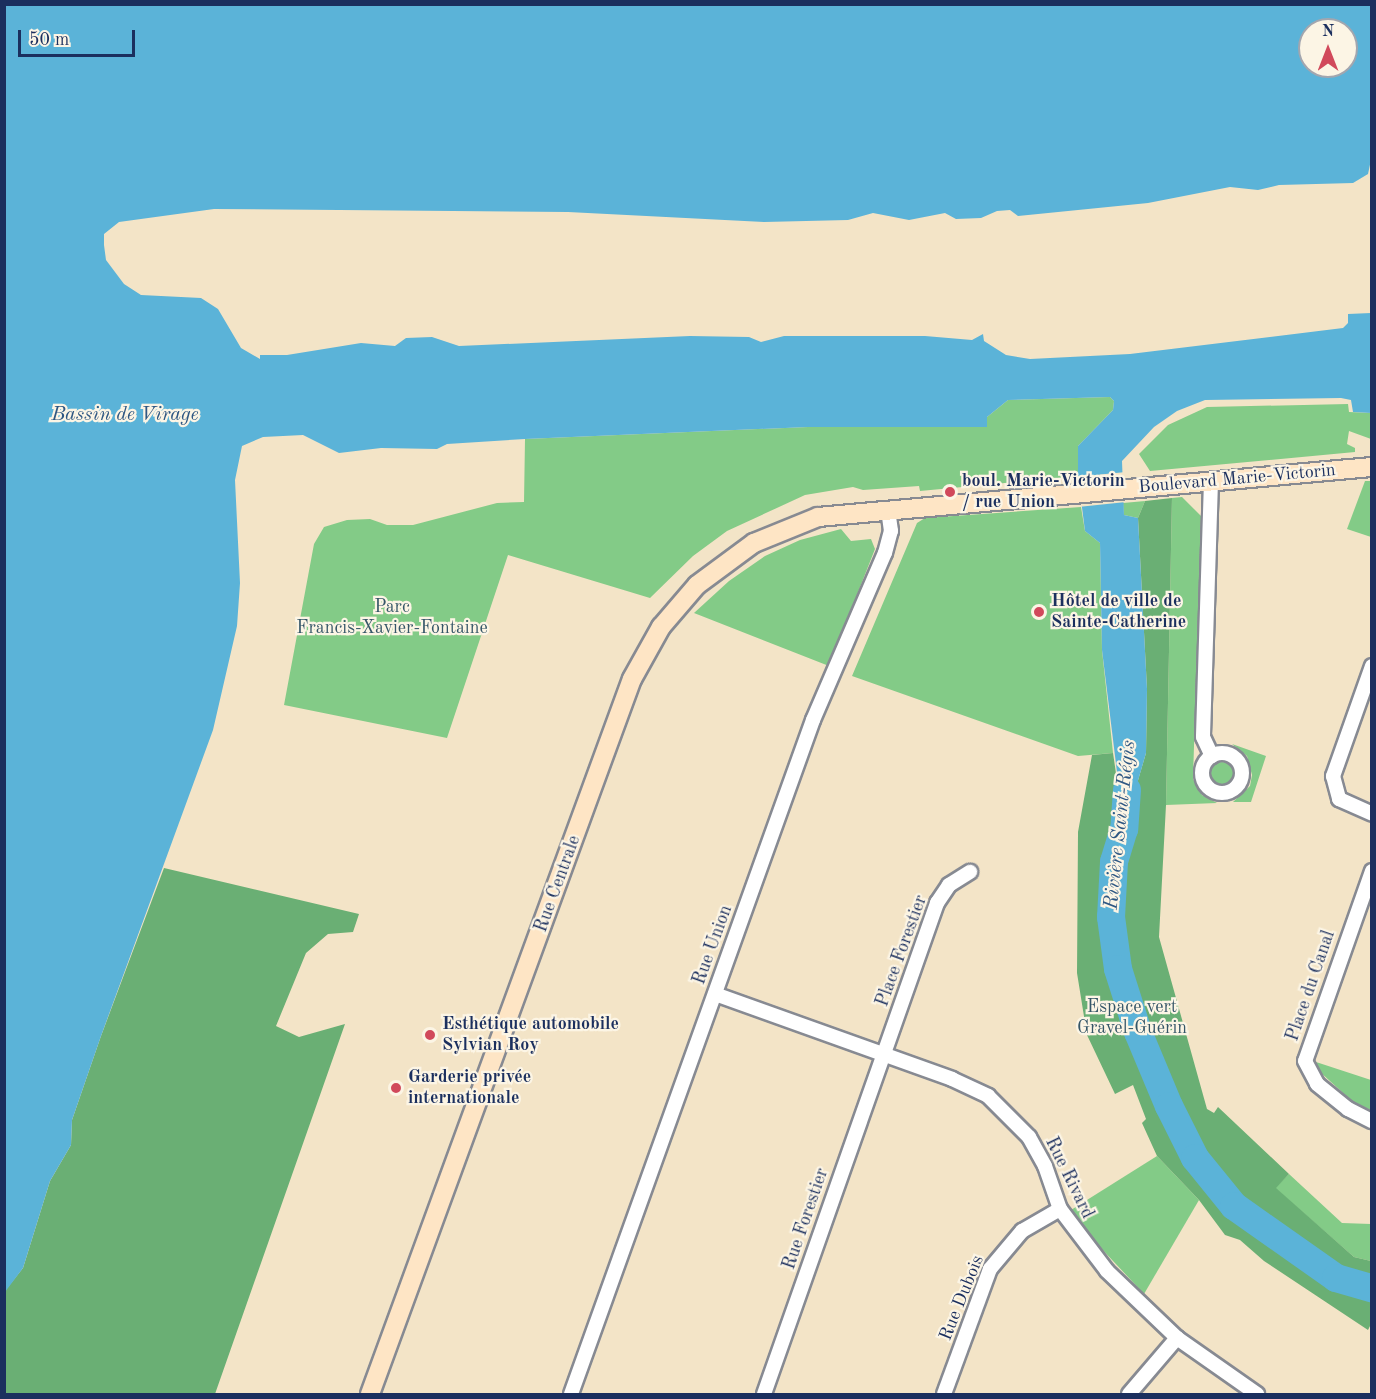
<!DOCTYPE html>
<meta charset="utf-8">
<style>
body{margin:0}
#map{position:relative;width:1376px;height:1399px;overflow:hidden;background:#f3e4c7;font-family:"Old Standard TT",serif}
div>[style]{position:absolute}
[style*='--x']{left:calc(var(--x)*1px);top:calc(var(--y)*1px);width:calc(var(--w)*1px);rotate:calc(var(--a)*1deg)}
.green>*{inset:0;background:#83cb87}
.round{border-radius:50%}
.forest>*{inset:0;background:#6aaf74}
.water>*{inset:0;background:#5bb3d8}
.pier>*{inset:0;background:#f3e4c7}
.river>*{height:28px;margin:-14px;padding:0 14px;transform-origin:14px;border-radius:14px;background:#5bb3d8}
.roads{filter:drop-shadow(2px 0 #878a92) drop-shadow(-2px 0 #878a92) drop-shadow(0 2px #878a92) drop-shadow(0 -2px #878a92)}
.street>*{height:14px;margin:-7px;padding:0 7px;transform-origin:7px;border-radius:7px;background:#fff}
.street>.ring{margin:-7px;padding:0;box-sizing:content-box;background:none;border:14px solid #fff;border-radius:50%}
.secondary>*{height:18px;margin:-9px;padding:0 9px;transform-origin:9px;border-radius:9px;background:#fee5c5}
.dots>*{width:16px;height:16px;translate:-50% -50%;box-sizing:border-box;border:3px solid #fcf5e5;border-radius:50%}
span{translate:-50% -50%;white-space:nowrap;text-align:center;line-height:1.15;-webkit-text-stroke:4.5px #fcf5e5;paint-order:stroke}
.street-label{font-size:18px;color:#1b2f5e}
.poi-label{font-size:18px;color:#1b2f5e;font-weight:700}
.left{translate:0 -50%;text-align:left}
.park-label{font-size:18px;color:#355668}
.water-label{font-size:20px;color:#2e5783;font-style:italic}
.frame{position:absolute;inset:0;border:6px solid #1b2f5e;pointer-events:none}
.north{position:absolute;left:1298px;top:18px;width:60px;height:60px;box-sizing:border-box;background:#fcf5e5;border:2px solid #a2a6af;border-radius:50%;rotate:0deg;font-size:16px;font-weight:700;line-height:24px;text-align:center;color:#1b2f5e}
.north::after{content:'';display:block;margin:auto;width:21px;height:27px;background:#d1495b;clip-path:polygon(50% 0,100% 100%,50% 72%,0 100%)}
.scale{position:absolute;left:18px;top:30px;width:117px;height:27px;box-sizing:border-box;border:3px solid #1b2f5e;border-top:0;padding-left:8px;font-size:18px;line-height:21px;white-space:nowrap;color:#1b2f5e;-webkit-text-stroke:4px #fcf5e5;paint-order:stroke}
</style>
<div id="map">
<div class="green">
<i style="clip-path:polygon(1110px 397px,1114px 401px,1113px 410px,1078px 446px,1078px 476px,920px 491px,919px 486px,863px 490px,853px 487px,805px 495px,727px 531px,693px 556px,650px 598px,508px 555px,447px 738px,284px 705px,314px 544px,324px 527px,347px 520px,370px 519px,387px 525px,413px 525px,497px 503px,524px 502px,525px 439px,808px 427px,986px 427px,987px 417px,1008px 400px)"></i>
<i style="clip-path:polygon(1348px 404px,1349px 412px,1371px 413px,1371px 439px,1349px 431px,1347px 444px,1355px 448px,1355px 452px,1150px 471px,1139px 454px,1168px 425px,1207px 407px)"></i>
<i style="clip-path:polygon(1365px 481px,1371px 481px,1371px 537px,1347px 529px)"></i>
<i style="clip-path:polygon(1182px 497px,1201px 516px,1193px 779px,1202px 795px,1217px 803px,1166px 805px,1172px 498px)"></i>
<i style="clip-path:polygon(1145px 501px,1138px 518px,1124px 515px,1123px 503px)"></i>
<i style="clip-path:polygon(1081px 507px,1085px 531px,1100px 543px,1102px 650px,1113px 753px,1078px 756px,852px 676px,917px 523px,925px 518px)"></i>
<i style="clip-path:polygon(841px 529px,851px 541px,871px 539px,875px 549px,829px 666px,694px 613px,729px 581px,765px 556px,800px 540px)"></i>
<i style="clip-path:polygon(1232px 744px,1266px 756px,1251px 802px,1233px 802px,1250px 786px,1252px 775px,1247px 756px)"></i>
<i class="round" style="left:1210px;top:762px;width:24px;height:24px"></i>
<i style="clip-path:polygon(1316px 1062px,1371px 1080px,1371px 1110px,1353px 1102px,1320px 1072px)"></i>
<i style="clip-path:polygon(1157px 1156px,1199px 1200px,1144px 1294px,1084px 1230px,1071px 1210px)"></i>
<i style="clip-path:polygon(1289px 1174px,1342px 1223px,1371px 1224px,1371px 1261px,1354px 1257px,1275px 1188px)"></i>
</div>
<div class="forest">
<i style="clip-path:polygon(1172px 498px,1166px 805px,1159px 937px,1207px 1109px,1214px 1113px,1218px 1107px,1289px 1174px,1276px 1188px,1354px 1257px,1371px 1261px,1371px 1324px,1368px 1330px,1264px 1261px,1240px 1240px,1225px 1235px,1199px 1200px,1157px 1156px,1142px 1123px,1146px 1119px,1133px 1085px,1115px 1094px,1087px 1035px,1077px 973px,1078px 832px,1092px 755px,1113px 753px,1124px 828px,1146px 753px,1147px 689px,1138px 518px,1145px 501px)"></i>
<i style="clip-path:polygon(164px 868px,359px 914px,353px 932px,328px 934px,306px 953px,276px 1026px,299px 1037px,345px 1024px,215px 1394px,5px 1394px,4px 1292px,23px 1268px,50px 1181px,71px 1145px,72px 1120px,101px 1036px)"></i>
</div>
<div class="water">
<i style="clip-path:polygon(evenodd,5px 5px,1371px 5px,1371px 160px,1368px 174px,1353px 183px,1279px 185px,1258px 190px,1230px 187px,1148px 203px,1018px 216px,1010px 210px,997px 211px,981px 218px,956px 219px,945px 213px,909px 220px,873px 213px,848px 220px,764px 222px,568px 212px,214px 209px,119px 222px,104px 234px,104px 245px,106px 260px,124px 284px,141px 295px,201px 298px,218px 309px,241px 348px,260px 359px,260px 355px,287px 355px,361px 343px,395px 346px,406px 338px,432px 337px,459px 346px,690px 336px,749px 337px,761px 342px,784px 336px,925px 336px,972px 340px,983px 334px,984px 341px,1006px 355px,1030px 359px,1130px 354px,1343px 328px,1348px 323px,1348px 314px,1371px 313px,1371px 413px,1353px 412px,1351px 400px,1341px 398px,1205px 400px,1177px 411px,1154px 427px,1122px 461px,1124px 515px,1138px 518px,1147px 689px,1146px 753px,1124px 829px,1102px 650px,1100px 543px,1085px 531px,1078px 476px,1078px 446px,1113px 410px,1114px 401px,1110px 397px,1008px 400px,987px 417px,987px 427px,808px 427px,525px 439px,447px 444px,437px 449px,381px 448px,339px 453px,303px 435px,263px 437px,242px 446px,235px 480px,240px 583px,237px 626px,213px 730px,101px 1036px,72px 1120px,71px 1145px,50px 1181px,23px 1268px,5px 1292px,5px 5px,1310px 30px,1346px 30px,1346px 66px,1310px 66px,1310px 30px)"></i>
</div>
<div class="pier">
<i style="clip-path:polygon(1126px 472px,1126px 502px,1078px 507px,1075px 477px)"></i>
</div>
<div class="river">
<i style="--x:1127;--y:790;--w:39;--a:94"></i>
<i style="--x:1124;--y:829;--w:34;--a:107"></i>
<i style="--x:1114;--y:862;--w:55;--a:93.1"></i>
<i style="--x:1111;--y:917;--w:52;--a:82.3"></i>
<i style="--x:1118;--y:969;--w:66;--a:72.4"></i>
<i style="--x:1138;--y:1032;--w:80;--a:67.3"></i>
<i style="--x:1169;--y:1106;--w:58;--a:63.4"></i>
<i style="--x:1195;--y:1158;--w:62;--a:50.9"></i>
<i style="--x:1234;--y:1206;--w:125;--a:35.2"></i>
<i style="--x:1336;--y:1278;--w:37;--a:16"></i>
</div>
<div class="roads">
<div class="street">
<i style="--x:1211;--y:481;--w:256;--a:91.8"></i>
<i style="--x:1203;--y:737;--w:21;--a:65"></i>
<i style="--x:1372;--y:666;--w:117;--a:109.5"></i>
<i style="--x:1333;--y:776;--w:24;--a:75"></i>
<i style="--x:1339;--y:799;--w:36;--a:24"></i>
<i class="ring" style="left:1202px;top:753px;width:26px;height:26px"></i>
<i style="--x:1372;--y:871;--w:201;--a:109.4"></i>
<i style="--x:1305;--y:1061;--w:26;--a:62"></i>
<i style="--x:1317;--y:1084;--w:40;--a:39"></i>
<i style="--x:1348;--y:1109;--w:27;--a:27"></i>
<i style="--x:715;--y:994;--w:252;--a:19.7"></i>
<i style="--x:952;--y:1079;--w:40;--a:25"></i>
<i style="--x:988;--y:1096;--w:58;--a:45"></i>
<i style="--x:1029;--y:1137;--w:33;--a:61"></i>
<i style="--x:1045;--y:1166;--w:46;--a:70.8"></i>
<i style="--x:1060;--y:1209;--w:78;--a:52.8"></i>
<i style="--x:1107;--y:1271;--w:97;--a:43.7"></i>
<i style="--x:1177;--y:1338;--w:98;--a:35"></i>
<i style="--x:571;--y:1394;--w:716;--a:-70.25"></i>
<i style="--x:813;--y:720;--w:182;--a:-66.7"></i>
<i style="--x:885;--y:553;--w:23;--a:-75"></i>
<i style="--x:891;--y:531;--w:21;--a:-98"></i>
<i style="--x:764;--y:1394;--w:521;--a:-70.59"></i>
<i style="--x:937;--y:903;--w:22;--a:-56"></i>
<i style="--x:949;--y:885;--w:25;--a:-32"></i>
<i style="--x:944;--y:1394;--w:133;--a:-69.8"></i>
<i style="--x:990;--y:1269;--w:50;--a:-49.9"></i>
<i style="--x:1022;--y:1231;--w:44;--a:-30.1"></i>
<i style="--x:1129;--y:1394;--w:74;--a:-49.4"></i>
</div>
<div class="secondary">
<i style="--x:370;--y:1394;--w:761;--a:-69.88"></i>
<i style="--x:632;--y:679;--w:60;--a:-60.9"></i>
<i style="--x:661;--y:627;--w:55;--a:-49.4"></i>
<i style="--x:697;--y:585;--w:71;--a:-36.4"></i>
<i style="--x:754;--y:543;--w:69;--a:-22.1"></i>
<i style="--x:818;--y:517;--w:556;--a:-5.16"></i>
</div>
</div>
<div class="dots">
<i style="left:950px;top:492px;background:#d1495b"></i>
<i style="left:1039px;top:612px;background:#d1495b"></i>
<i style="left:430px;top:1035px;background:#d1495b"></i>
<i style="left:396px;top:1088px;background:#d1495b"></i>
</div>
<div class="street-label">
<span style="left:1237px;top:479px;rotate:-5deg">Boulevard Marie-Victorin</span>
<span style="left:558px;top:884px;rotate:-70deg">Rue Centrale</span>
<span style="left:713px;top:945px;rotate:-70deg">Rue Union</span>
<span style="left:902px;top:951px;rotate:-70deg">Place Forestier</span>
<span style="left:1311px;top:986px;rotate:-71deg">Place du Canal</span>
<span style="left:1069px;top:1178px;rotate:64deg">Rue Rivard</span>
<span style="left:806px;top:1219px;rotate:-71deg">Rue Forestier</span>
<span style="left:962px;top:1298px;rotate:-68deg">Rue Dubois</span>
</div>
<div class="poi-label">
<span class="left" style="left:962px;top:492px">boul. Marie-Victorin<br>/ rue Union</span>
<span class="left" style="left:1051px;top:612px">Hôtel de ville de<br>Sainte-Catherine</span>
<span class="left" style="left:442px;top:1035px">Esthétique automobile<br>Sylvian Roy</span>
<span class="left" style="left:408px;top:1088px">Garderie privée<br>internationale</span>
</div>
<div class="park-label">
<span style="left:392px;top:618px">Parc<br>Francis-Xavier-Fontaine</span>
<span style="left:1132px;top:1018px">Espace vert<br>Gravel-Guérin</span>
</div>
<div class="water-label">
<span style="left:125px;top:415px">Bassin de Virage</span>
<span style="left:1121px;top:825px;rotate:-84deg">Rivière Saint-Régis</span>
</div>
<div class="frame"></div>
<div class="north">N</div>
<div class="scale">50 m</div>
</div>
